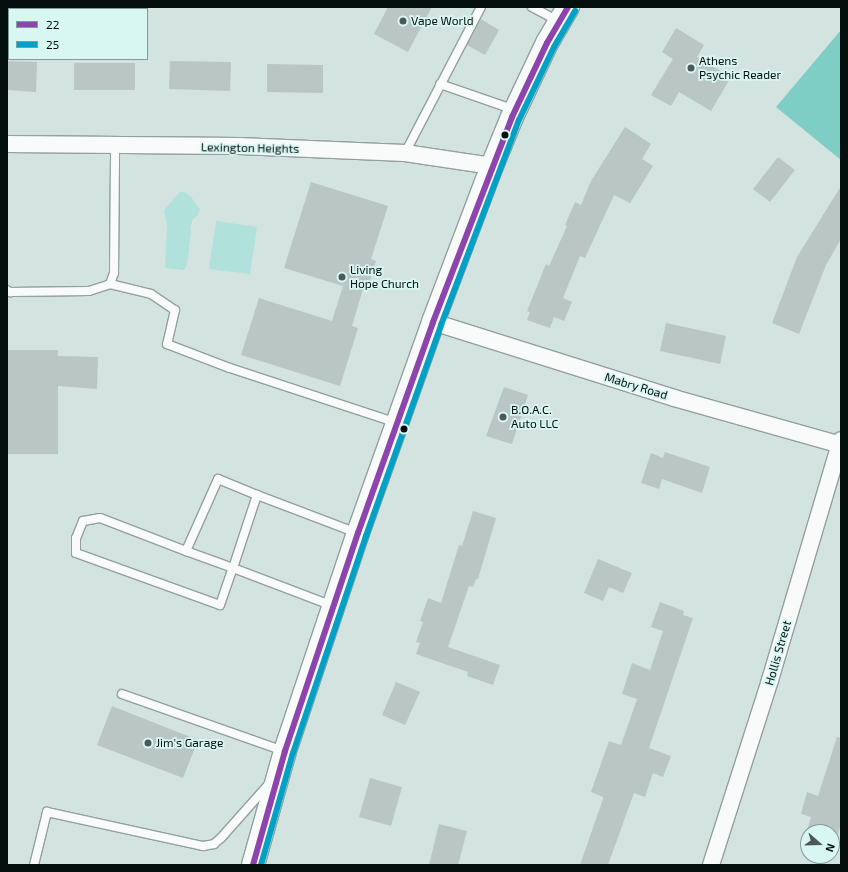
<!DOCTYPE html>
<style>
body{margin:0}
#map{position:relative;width:848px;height:872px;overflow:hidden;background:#d3e3e0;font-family:"Exo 2",sans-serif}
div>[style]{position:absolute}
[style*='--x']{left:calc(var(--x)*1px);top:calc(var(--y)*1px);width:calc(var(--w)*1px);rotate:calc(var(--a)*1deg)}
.green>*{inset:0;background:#b0e1da}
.forest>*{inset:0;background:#7ecec6}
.building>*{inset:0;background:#b9c6c3}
.roads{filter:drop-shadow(1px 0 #93a09e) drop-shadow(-1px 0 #93a09e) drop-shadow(0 1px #93a09e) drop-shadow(0 -1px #93a09e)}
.service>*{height:8px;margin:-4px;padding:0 4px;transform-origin:4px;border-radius:4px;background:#f8fbfa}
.minor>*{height:16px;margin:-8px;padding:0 8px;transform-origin:8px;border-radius:8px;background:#f8fbfa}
.trunk>*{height:22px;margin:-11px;padding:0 11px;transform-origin:11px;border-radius:11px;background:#f8fbfa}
.bus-1>*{height:6px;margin:-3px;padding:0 3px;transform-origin:3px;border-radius:3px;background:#8e44ad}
.bus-2>*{height:6px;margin:-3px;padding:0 3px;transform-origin:3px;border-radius:3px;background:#00a1c4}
.dots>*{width:11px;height:11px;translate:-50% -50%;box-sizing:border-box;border:2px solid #d9f7f2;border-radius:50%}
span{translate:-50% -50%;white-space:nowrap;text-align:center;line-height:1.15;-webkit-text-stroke:3.5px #d9f7f2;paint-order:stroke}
.poi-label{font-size:12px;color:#050f0e}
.left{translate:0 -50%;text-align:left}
.street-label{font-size:12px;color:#050f0e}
.frame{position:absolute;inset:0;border:8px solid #050f0e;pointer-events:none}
.legend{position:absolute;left:8px;top:8px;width:140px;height:52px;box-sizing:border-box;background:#d9f7f2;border:1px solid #849a97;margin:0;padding:5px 7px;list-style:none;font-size:12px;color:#050f0e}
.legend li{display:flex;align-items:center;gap:8px;height:20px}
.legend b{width:20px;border:1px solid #849a97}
.north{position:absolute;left:800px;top:824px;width:40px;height:40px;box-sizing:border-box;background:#d9f7f2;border:1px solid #849a97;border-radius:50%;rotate:110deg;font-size:11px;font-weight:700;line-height:16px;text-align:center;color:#050f0e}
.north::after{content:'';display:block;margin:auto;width:14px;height:18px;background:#4d5958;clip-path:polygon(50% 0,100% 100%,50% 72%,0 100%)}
</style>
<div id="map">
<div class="green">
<i style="clip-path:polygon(180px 192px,184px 192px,191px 197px,200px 209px,198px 215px,193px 219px,190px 227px,191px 231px,187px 265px,184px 270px,165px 268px,167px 226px,164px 210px)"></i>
<i style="clip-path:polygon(216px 221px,257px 227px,250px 274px,209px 269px)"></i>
</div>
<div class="forest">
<i style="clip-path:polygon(841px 30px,841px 160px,776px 107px)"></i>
</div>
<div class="building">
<i style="clip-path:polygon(388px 7px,432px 7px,408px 52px,374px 34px)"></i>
<i style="clip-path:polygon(481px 19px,499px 30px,485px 55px,467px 45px)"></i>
<i style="clip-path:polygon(676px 28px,704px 45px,697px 57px,731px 77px,711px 111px,679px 92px,671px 106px,651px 95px,673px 59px,662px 52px)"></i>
<i style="clip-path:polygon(7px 61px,37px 62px,36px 92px,7px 90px)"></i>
<i style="clip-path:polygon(170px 61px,231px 62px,230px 91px,169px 89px)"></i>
<i style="clip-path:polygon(74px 63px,135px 63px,135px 90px,74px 90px)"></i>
<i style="clip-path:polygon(267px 64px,323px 65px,323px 93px,267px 92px)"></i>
<i style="clip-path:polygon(625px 127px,651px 144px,642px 159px,653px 166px,630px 203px,614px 195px,585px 258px,580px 256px,563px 298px,572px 302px,564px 321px,554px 317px,550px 328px,527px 320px,530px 312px,527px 311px,546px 264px,549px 266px,567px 226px,565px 225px,575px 202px,581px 205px,591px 181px)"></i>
<i style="clip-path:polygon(778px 157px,795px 170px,770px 202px,753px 189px)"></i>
<i style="clip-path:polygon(311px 182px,388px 206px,371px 259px,376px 261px,367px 291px,363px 289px,352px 326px,358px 328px,340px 386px,241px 355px,259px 298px,332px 321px,343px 286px,284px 268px)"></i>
<i style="clip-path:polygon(841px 186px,841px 239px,826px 265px,799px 334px,772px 323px,797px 257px)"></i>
<i style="clip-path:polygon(666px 323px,726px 336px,720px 364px,660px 351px)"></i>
<i style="clip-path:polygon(7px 350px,58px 350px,58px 356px,98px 357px,97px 389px,58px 386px,58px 454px,7px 454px)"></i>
<i style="clip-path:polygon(504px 387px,528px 395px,512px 444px,486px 436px)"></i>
<i style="clip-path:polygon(665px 452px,710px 467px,702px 493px,662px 479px,659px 489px,641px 483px,651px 453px,663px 458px)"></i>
<i style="clip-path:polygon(473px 511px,496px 518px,478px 579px,476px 579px,473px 587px,469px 586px,448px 647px,500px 665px,493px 685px,467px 676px,468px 672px,416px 654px,420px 643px,416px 642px,423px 622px,420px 621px,428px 598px,441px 603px,459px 545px,462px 546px)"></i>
<i style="clip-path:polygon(598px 559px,632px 573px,623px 593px,609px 587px,603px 601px,584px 593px)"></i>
<i style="clip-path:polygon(660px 602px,684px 611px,683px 615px,693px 618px,649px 748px,671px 756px,663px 777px,653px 773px,645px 797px,634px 793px,608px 865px,580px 865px,603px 799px,603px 797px,591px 792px,609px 741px,621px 745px,637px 699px,622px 694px,632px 663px,650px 670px,663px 631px,651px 627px)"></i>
<i style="clip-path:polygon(396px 682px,420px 692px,405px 725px,382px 715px)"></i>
<i style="clip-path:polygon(112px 706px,198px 740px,183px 778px,97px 745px)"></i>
<i style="clip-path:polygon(837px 737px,841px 738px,841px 824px,833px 850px,832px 832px,808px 832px,808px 842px,804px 841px,811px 817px,801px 814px,807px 792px,818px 796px)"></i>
<i style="clip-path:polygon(370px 778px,402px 787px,391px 826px,359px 817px)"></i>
<i style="clip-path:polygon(439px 824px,467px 831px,458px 865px,429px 865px)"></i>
</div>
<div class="roads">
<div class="service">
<i style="--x:532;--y:7;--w:30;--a:28"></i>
<i style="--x:440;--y:84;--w:79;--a:19.1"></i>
<i style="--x:405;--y:153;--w:165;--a:-62.5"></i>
<i style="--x:110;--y:284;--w:42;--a:13.7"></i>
<i style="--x:151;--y:294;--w:29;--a:34"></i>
<i style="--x:175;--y:310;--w:35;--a:103"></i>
<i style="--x:167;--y:344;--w:67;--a:20.9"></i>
<i style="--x:230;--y:368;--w:176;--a:18.2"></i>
<i style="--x:7;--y:290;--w:4;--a:34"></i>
<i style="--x:10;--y:292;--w:79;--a:-0.7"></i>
<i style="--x:89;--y:291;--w:22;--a:-18"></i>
<i style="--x:110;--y:284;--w:12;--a:-70"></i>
<i style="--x:114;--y:273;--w:127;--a:-89.5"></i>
<i style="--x:186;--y:551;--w:79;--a:-66"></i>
<i style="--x:218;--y:479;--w:42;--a:22.3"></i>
<i style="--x:333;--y:606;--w:107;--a:-159.2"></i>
<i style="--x:233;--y:568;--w:50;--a:-160.1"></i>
<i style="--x:186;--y:551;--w:92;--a:-159"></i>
<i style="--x:100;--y:518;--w:17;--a:170"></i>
<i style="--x:83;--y:521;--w:18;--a:112"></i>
<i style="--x:76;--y:538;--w:15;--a:90"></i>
<i style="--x:76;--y:553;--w:153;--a:19.9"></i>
<i style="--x:220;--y:605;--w:39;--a:-71"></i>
<i style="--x:233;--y:568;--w:77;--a:-71.8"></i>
<i style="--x:257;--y:495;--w:107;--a:20.8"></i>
<i style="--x:122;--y:694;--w:172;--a:19.4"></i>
<i style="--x:34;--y:865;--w:55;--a:-76.2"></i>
<i style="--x:47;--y:812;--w:160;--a:12.3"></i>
<i style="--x:203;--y:846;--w:11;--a:-10"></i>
<i style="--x:214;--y:844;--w:9;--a:-41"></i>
<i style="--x:221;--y:838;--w:72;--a:-48.4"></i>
</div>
<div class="minor">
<i style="--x:7;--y:144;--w:232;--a:0.5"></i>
<i style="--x:239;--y:146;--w:166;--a:2.4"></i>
<i style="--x:405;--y:153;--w:88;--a:8.5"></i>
<i style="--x:433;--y:322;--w:253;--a:17.5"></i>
<i style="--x:674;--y:398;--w:173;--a:15.7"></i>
<i style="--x:711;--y:865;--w:194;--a:-72.3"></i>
<i style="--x:770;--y:680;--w:250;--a:-73.5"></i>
</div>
<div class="trunk">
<i style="--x:253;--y:865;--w:118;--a:-74.3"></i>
<i style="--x:285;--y:751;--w:230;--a:-71.5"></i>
<i style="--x:358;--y:533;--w:224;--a:-70.4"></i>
<i style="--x:433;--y:322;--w:167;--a:-69.3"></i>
<i style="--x:492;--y:166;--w:53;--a:-67.8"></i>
<i style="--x:512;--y:117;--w:82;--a:-64.7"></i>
<i style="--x:547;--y:43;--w:42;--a:-59.7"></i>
</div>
</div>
<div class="bus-1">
<i style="--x:253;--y:865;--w:118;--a:-74.3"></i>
<i style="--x:285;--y:751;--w:230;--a:-71.5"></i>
<i style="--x:358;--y:533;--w:224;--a:-70.4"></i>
<i style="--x:433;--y:322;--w:220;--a:-68.9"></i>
<i style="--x:512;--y:117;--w:82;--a:-64.7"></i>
<i style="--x:547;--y:43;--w:42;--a:-59.7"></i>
</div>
<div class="bus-2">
<i style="--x:261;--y:865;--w:116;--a:-74.1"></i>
<i style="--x:293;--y:753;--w:229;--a:-71.4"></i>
<i style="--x:366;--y:536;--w:224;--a:-70.4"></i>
<i style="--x:441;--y:325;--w:219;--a:-69.2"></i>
<i style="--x:519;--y:120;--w:81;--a:-64.4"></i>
<i style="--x:554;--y:47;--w:42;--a:-59.7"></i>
</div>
<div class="dots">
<i style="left:403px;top:21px;background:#4d5958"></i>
<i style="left:691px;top:68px;background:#4d5958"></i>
<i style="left:505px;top:135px;background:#050f0e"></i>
<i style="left:342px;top:277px;background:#4d5958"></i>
<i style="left:503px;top:417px;background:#4d5958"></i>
<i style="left:404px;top:429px;background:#050f0e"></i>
<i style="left:148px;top:743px;background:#4d5958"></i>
</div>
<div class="poi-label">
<span class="left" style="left:411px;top:21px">Vape World</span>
<span class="left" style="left:699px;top:68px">Athens<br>Psychic Reader</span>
<span class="left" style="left:350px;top:277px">Living<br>Hope Church</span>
<span class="left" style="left:511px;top:417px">B.O.A.C.<br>Auto LLC</span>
<span class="left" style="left:156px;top:743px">Jim's Garage</span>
</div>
<div class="street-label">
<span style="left:250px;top:148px;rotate:1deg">Lexington Heights</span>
<span style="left:636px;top:386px;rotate:17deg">Mabry Road</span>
<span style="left:778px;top:653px;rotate:-74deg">Hollis Street</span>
</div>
<div class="frame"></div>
<ul class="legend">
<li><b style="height:5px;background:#8e44ad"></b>22</li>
<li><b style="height:5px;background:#00a1c4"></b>25</li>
</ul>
<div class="north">N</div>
</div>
